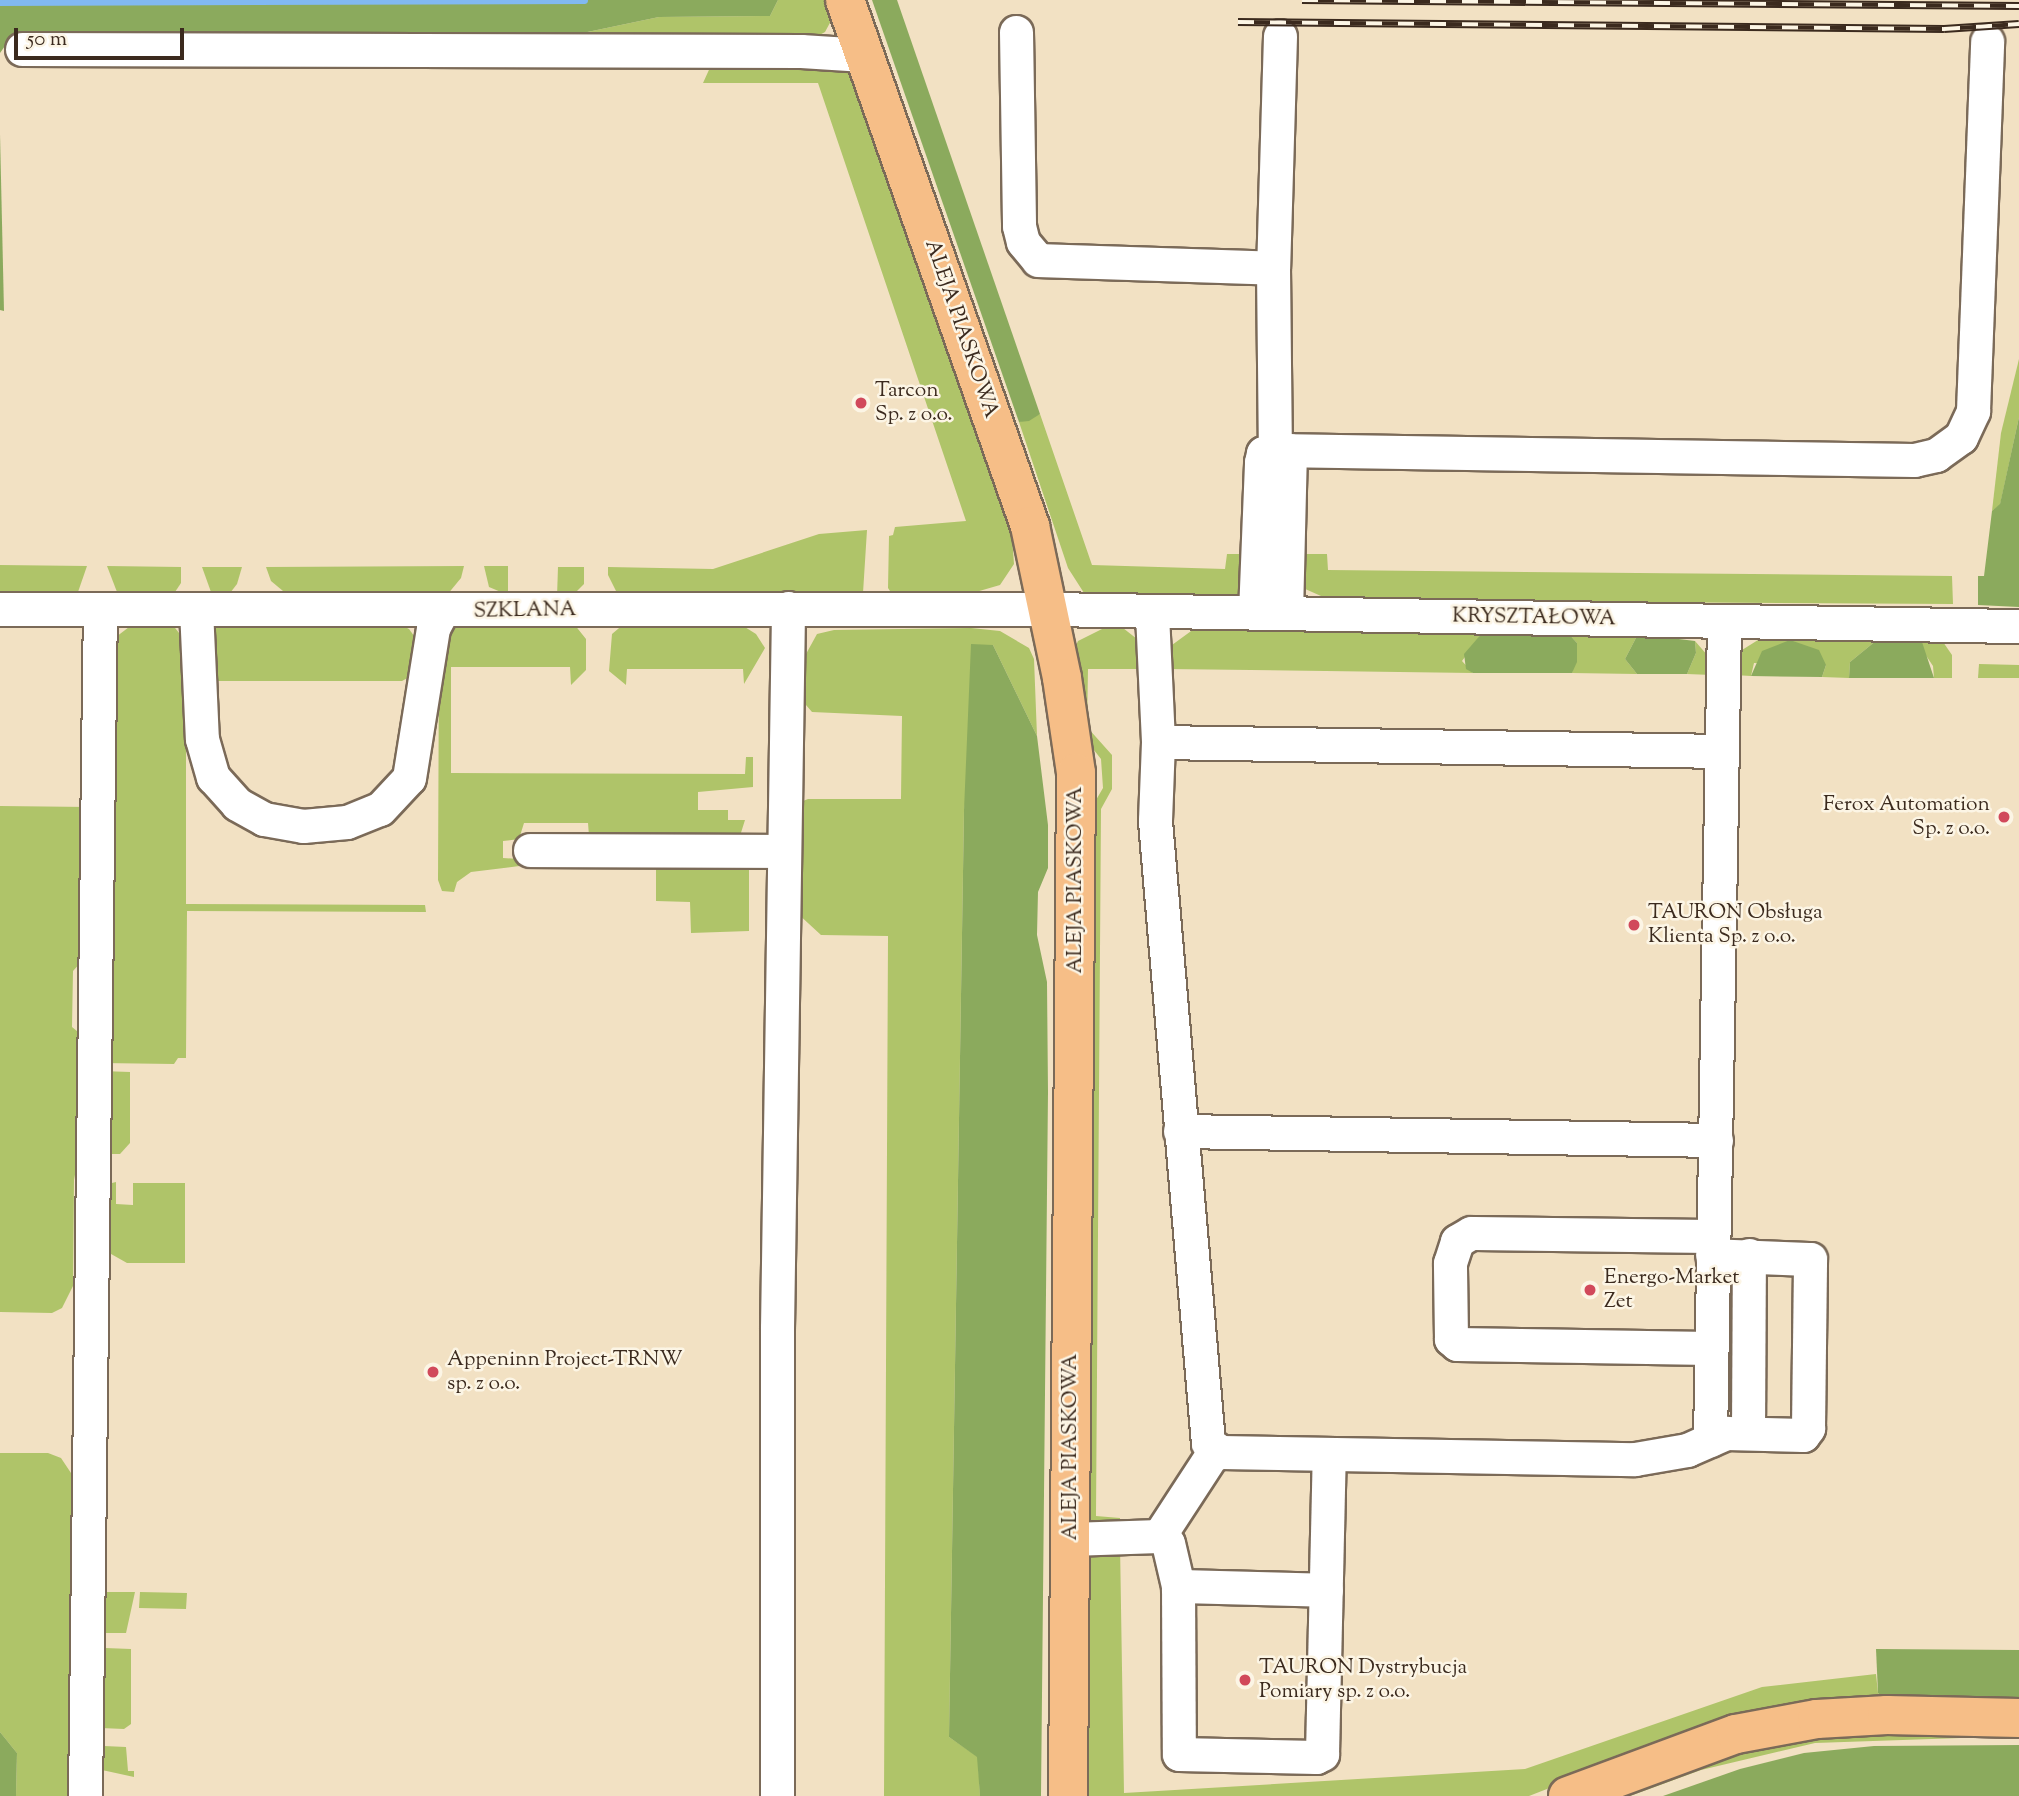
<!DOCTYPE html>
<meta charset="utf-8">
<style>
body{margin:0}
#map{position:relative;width:2019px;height:1796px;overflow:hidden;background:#f2e1c3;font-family:"Sorts Mill Goudy",serif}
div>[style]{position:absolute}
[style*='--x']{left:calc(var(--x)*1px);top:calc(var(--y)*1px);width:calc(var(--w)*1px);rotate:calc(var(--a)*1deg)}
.green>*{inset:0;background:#afc469}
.forest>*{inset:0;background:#8baa5d}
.stream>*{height:7px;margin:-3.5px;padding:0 3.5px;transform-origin:3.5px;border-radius:3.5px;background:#81b9f1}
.roads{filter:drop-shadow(2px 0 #7b6a58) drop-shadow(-2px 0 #7b6a58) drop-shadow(0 2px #7b6a58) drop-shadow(0 -2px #7b6a58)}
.minor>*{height:33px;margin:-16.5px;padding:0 16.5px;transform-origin:16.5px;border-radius:16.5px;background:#fff}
.major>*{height:38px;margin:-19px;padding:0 19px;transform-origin:19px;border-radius:19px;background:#f6be87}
.rail>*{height:8px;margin-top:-4px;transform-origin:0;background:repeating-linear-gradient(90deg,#fcf5e5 0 16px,#3b2a1e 0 32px);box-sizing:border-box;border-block:2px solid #3b2a1e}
.dots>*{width:19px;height:19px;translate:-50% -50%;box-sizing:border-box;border:4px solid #fcf5e5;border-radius:50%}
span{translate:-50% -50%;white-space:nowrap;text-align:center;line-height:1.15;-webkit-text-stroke:5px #fcf5e5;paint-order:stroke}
.street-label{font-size:21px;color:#3b2a1e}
.poi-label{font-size:21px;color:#3b2a1e}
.left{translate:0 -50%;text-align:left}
.right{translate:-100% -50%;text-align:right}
.scale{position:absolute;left:14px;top:28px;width:170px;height:32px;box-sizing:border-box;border:4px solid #3b2a1e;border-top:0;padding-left:9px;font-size:21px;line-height:24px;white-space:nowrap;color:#3b2a1e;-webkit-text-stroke:5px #fcf5e5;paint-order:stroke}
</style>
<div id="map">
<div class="green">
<i style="clip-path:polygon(778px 0,832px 0,832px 19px,825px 32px,814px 38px,554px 39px,659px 17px,770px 16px)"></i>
<i style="clip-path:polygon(713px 61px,851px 70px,1011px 523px,1014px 564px,1000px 585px,969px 594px,892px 594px,888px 588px,889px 536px,893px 535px,895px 527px,966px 521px,818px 83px,703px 83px)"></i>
<i style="clip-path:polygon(2019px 359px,2019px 417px,2000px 505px,1992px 511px,2001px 433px)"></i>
<i style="clip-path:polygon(1040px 414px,1092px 565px,1225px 569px,1227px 554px,1247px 554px,1242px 592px,1228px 600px,1084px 593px,1068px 568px,1019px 422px)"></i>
<i style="clip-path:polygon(867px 530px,863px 593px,617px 593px,608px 575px,608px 567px,713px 569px,819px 534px)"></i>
<i style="clip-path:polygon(1296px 554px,1327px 554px,1328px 570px,1952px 576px,1953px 604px,1330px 600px,1303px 588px)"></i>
<i style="clip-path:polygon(0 565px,87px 566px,78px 592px,68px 597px,0 599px)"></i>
<i style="clip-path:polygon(107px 566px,181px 567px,181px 583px,175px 592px,117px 592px)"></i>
<i style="clip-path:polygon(464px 566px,461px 578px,447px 595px,289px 596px,271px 581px,266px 567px)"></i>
<i style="clip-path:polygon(484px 566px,508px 566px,508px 595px,489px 587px)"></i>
<i style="clip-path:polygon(202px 567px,242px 567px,237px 584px,227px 597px,221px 597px,211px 592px)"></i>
<i style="clip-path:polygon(558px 567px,584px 567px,584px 584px,575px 593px,557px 597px)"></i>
<i style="clip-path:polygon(397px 623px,409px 629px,417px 640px,411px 676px,402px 681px,216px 681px,208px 639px,215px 628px,226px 624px)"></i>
<i style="clip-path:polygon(625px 623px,740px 624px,756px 634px,765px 648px,744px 684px,743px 669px,627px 669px,626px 685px,609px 671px,612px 634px)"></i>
<i style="clip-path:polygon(133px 624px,172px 624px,186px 642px,186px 904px,425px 905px,426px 912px,187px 911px,186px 1058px,178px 1058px,174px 1064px,101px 1063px,112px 640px)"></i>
<i style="clip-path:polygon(458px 624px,574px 624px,586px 639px,586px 670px,571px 685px,570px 667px,451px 667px,451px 773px,745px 774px,746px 757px,753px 757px,753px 787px,698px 792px,698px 810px,728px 810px,728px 820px,745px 820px,739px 839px,589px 836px,588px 823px,524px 823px,519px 839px,503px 841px,503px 858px,519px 859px,527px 865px,471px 872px,457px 882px,454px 892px,442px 891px,438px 880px,439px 651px,446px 630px)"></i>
<i style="clip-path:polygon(1198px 626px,1483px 632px,1462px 661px,1473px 673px,1167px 669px,1172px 645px)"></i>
<i style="clip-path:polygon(1106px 627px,1123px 628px,1137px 639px,1147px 669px,1088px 669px,1087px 727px,1112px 755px,1112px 789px,1101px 809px,1096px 1516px,1120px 1518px,1120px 1527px,1087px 1522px,1089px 812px,1103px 788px,1101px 759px,1090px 745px,1073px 652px,1078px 641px)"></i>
<i style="clip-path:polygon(971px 628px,1000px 631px,1029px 648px,1034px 659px,1037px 736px,993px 645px,964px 810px,949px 1737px,978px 1757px,980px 1796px,884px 1796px,888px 936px,821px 935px,796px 912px,798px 803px,808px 799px,901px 799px,902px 716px,812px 712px,800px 698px,798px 652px,806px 654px,817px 634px,834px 630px)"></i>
<i style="clip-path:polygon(1568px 633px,1638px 634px,1625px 659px,1637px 674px,1572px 673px,1577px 643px)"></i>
<i style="clip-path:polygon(1766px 635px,1883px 635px,1850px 662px,1849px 678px,1822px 677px,1826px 665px,1754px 663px,1751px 676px,1734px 675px,1742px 650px)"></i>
<i style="clip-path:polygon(1913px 636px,1941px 639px,1952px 655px,1952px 678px,1934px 678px,1933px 666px)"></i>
<i style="clip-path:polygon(1695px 641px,1708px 656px,1712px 675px,1687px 674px,1696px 653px)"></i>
<i style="clip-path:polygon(1979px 664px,2019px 665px,2019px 678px,1978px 678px)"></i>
<i style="clip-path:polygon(0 806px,89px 807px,82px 961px,73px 971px,72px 1027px,83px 1036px,79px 1154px,74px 1180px,73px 1286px,62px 1308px,52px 1313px,0 1312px)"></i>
<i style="clip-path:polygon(656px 858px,749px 860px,749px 931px,691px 933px,690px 902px,656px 901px)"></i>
<i style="clip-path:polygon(101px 1071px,130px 1072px,130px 1143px,120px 1154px,111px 1154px,100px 1144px)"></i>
<i style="clip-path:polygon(116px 1182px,116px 1204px,133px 1205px,133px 1183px,185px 1183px,185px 1263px,127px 1263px,104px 1250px,108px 1184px)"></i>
<i style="clip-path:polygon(0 1453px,48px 1453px,61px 1458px,73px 1476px,70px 1796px,16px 1796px,17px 1753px,0 1732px)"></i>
<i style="clip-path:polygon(1120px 1544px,1124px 1793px,1525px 1769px,1762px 1687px,1876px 1674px,1878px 1693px,1890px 1703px,1570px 1780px,1529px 1796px,1084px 1796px,1084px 1562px,1090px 1550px)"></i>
<i style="clip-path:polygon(107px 1592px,135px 1592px,126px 1633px,103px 1633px,99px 1602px)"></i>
<i style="clip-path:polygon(140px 1592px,187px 1593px,186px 1609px,139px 1608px)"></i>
<i style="clip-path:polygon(105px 1648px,131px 1649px,131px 1724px,124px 1729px,101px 1728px)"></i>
<i style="clip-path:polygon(1870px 1731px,2019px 1736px,1815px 1743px,1701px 1770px,1630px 1796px,1608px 1796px,1767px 1743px)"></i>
<i style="clip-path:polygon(104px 1746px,126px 1747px,128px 1771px,134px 1771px,134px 1777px,102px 1770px,100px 1750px)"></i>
</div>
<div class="forest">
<i style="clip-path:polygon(0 0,778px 0,770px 16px,659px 17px,554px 39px,12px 36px,0 53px)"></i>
<i style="clip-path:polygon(872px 0,897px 0,1040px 414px,1029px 421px,1019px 422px)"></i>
<i style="clip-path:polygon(0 134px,4px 311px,0 310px)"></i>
<i style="clip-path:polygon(2019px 417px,2019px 607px,1978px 605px,1978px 576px,1984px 576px,1992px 511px,2000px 504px)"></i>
<i style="clip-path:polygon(1483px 632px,1568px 633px,1577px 643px,1577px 662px,1572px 673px,1473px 673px,1466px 669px,1464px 654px)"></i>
<i style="clip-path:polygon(1638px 634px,1695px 641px,1696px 653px,1687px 674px,1637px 674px,1625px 659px)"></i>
<i style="clip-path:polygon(1883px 635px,1913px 636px,1922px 642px,1934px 678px,1849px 678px,1850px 662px)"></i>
<i style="clip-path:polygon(1790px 640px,1819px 650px,1826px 665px,1822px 677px,1751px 676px,1762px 651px)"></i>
<i style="clip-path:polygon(971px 644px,993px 645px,1037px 736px,1048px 825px,1048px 868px,1038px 892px,1037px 935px,1047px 982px,1048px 1092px,1041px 1796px,980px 1796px,977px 1757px,949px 1737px,964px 810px)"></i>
<i style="clip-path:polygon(1876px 1649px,2019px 1650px,2019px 1704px,1890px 1703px,1878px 1693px)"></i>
<i style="clip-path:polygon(0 1732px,17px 1753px,16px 1796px,0 1796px)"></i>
<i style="clip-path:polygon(2019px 1745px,2019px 1796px,1663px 1796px,1740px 1769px,1804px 1753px,1874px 1746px)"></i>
</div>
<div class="stream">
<i style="--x:0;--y:2;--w:584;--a:-0.2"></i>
</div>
<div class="roads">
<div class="minor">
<i style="--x:1016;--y:32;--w:194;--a:89.1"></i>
<i style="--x:1019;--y:226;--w:16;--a:76"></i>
<i style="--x:1023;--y:242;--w:23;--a:50"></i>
<i style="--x:1038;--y:260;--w:235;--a:1.9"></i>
<i style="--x:1280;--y:36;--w:232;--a:91.7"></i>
<i style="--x:1273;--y:268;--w:182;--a:89.4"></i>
<i style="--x:1275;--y:450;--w:639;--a:0.9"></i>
<i style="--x:1914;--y:460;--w:23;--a:-13"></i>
<i style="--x:1936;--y:455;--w:31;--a:-36"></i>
<i style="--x:1961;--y:437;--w:29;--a:-65"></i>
<i style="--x:1973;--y:411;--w:370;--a:-87.8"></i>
<i style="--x:22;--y:49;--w:779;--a:0.15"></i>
<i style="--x:801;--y:51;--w:63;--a:3.6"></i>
<i style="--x:0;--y:609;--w:1050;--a:0"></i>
<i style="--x:1050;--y:609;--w:969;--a:1.01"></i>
<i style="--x:196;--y:609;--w:130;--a:87.4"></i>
<i style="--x:202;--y:739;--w:40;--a:74"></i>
<i style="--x:213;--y:777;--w:36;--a:48"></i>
<i style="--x:237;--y:804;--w:31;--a:29"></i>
<i style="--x:264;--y:819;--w:40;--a:10"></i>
<i style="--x:303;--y:826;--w:44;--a:-5.2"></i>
<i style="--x:347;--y:822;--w:35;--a:-22"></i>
<i style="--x:380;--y:809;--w:42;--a:-46.9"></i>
<i style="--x:409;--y:778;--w:152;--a:-80.9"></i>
<i style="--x:433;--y:628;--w:19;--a:-62"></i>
<i style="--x:1255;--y:613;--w:151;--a:-87.7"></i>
<i style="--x:1261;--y:462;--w:9;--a:-77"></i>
<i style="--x:1263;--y:453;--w:12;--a:-14"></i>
<i style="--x:1286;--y:613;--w:163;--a:-88.6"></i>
<i style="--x:1152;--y:614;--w:128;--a:87.3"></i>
<i style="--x:1158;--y:742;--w:79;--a:92.2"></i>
<i style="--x:1155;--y:821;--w:624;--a:85.13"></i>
<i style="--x:1208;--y:1443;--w:16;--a:35"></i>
<i style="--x:1221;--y:1452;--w:414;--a:1"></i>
<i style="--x:1635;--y:1459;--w:53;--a:-9.8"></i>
<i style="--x:1687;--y:1450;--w:43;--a:-23.6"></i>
<i style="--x:1726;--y:1433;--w:77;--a:1.5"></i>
<i style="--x:1803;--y:1435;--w:9;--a:-54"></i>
<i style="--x:1808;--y:1428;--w:169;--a:-89.3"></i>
<i style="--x:1810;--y:1259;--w:98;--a:-177.7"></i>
<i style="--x:1158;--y:742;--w:564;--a:0.91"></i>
<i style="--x:530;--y:850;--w:253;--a:0.2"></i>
<i style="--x:1180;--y:1131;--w:536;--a:0.96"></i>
<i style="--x:1710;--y:1348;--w:253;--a:-179.1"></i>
<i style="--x:1457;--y:1344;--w:8;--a:-140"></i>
<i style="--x:1451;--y:1339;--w:76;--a:-90.8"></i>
<i style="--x:1450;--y:1263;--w:23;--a:-72"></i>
<i style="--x:1457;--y:1241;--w:16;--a:-30"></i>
<i style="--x:1471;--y:1233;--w:241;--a:0.7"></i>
<i style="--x:1748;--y:1433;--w:178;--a:-89.7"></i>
<i style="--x:1710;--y:1440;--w:819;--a:-89.02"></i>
<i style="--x:1159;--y:1536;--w:103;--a:-56.9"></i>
<i style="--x:1070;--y:1539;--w:89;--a:-1.9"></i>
<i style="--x:1159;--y:1536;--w:11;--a:38"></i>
<i style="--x:1168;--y:1543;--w:44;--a:76.9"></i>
<i style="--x:1178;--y:1586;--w:168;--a:89.7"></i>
<i style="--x:1179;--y:1754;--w:137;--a:1.3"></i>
<i style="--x:1316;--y:1757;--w:7;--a:-27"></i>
<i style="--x:1322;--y:1754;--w:300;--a:-88.7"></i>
<i style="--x:1178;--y:1586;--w:148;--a:1.5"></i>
<i style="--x:85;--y:1796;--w:1187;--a:-89.28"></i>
<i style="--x:777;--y:1796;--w:468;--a:-90"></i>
<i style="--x:777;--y:1328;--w:720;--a:-89.12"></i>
</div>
<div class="major">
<i style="--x:845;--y:0;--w:558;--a:70.62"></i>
<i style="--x:1030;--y:526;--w:155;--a:78.1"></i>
<i style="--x:1062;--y:678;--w:96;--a:81.6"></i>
<i style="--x:1076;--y:773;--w:1023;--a:90.45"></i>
<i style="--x:1568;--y:1796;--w:179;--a:-20.3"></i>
<i style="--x:1736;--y:1734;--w:82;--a:-10.5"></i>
<i style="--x:1817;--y:1719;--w:70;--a:-3.3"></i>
<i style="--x:1887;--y:1715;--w:132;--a:1.3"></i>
</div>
</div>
<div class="rail">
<i style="--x:1302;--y:0;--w:717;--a:0.48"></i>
<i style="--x:1238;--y:22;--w:706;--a:0.57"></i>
<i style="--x:1944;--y:29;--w:75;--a:-3.8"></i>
</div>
<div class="dots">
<i style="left:861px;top:403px;background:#d1495b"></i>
<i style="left:2004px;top:817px;background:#d1495b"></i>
<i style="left:1634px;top:925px;background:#d1495b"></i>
<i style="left:1590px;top:1290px;background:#d1495b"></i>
<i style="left:433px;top:1372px;background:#d1495b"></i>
<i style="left:1245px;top:1680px;background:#d1495b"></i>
</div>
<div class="street-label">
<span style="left:961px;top:329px;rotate:71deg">ALEJA PIASKOWA</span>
<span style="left:525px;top:611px;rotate:-1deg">SZKLANA</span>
<span style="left:1534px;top:618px;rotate:1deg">KRYSZTAŁOWA</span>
<span style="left:1076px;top:880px;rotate:-90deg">ALEJA PIASKOWA</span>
<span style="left:1071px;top:1447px;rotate:-90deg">ALEJA PIASKOWA</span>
</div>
<div class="poi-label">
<span class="left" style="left:875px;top:403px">Tarcon<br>Sp. z o.o.</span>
<span class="right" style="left:1990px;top:817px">Ferox Automation<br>Sp. z o.o.</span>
<span class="left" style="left:1648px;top:925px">TAURON Obsługa<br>Klienta Sp. z o.o.</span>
<span class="left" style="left:1604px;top:1290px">Energo-Market<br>Zet</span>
<span class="left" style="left:447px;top:1372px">Appeninn Project-TRNW<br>sp. z o.o.</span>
<span class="left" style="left:1259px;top:1680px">TAURON Dystrybucja<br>Pomiary sp. z o.o.</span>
</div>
<div class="scale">50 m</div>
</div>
